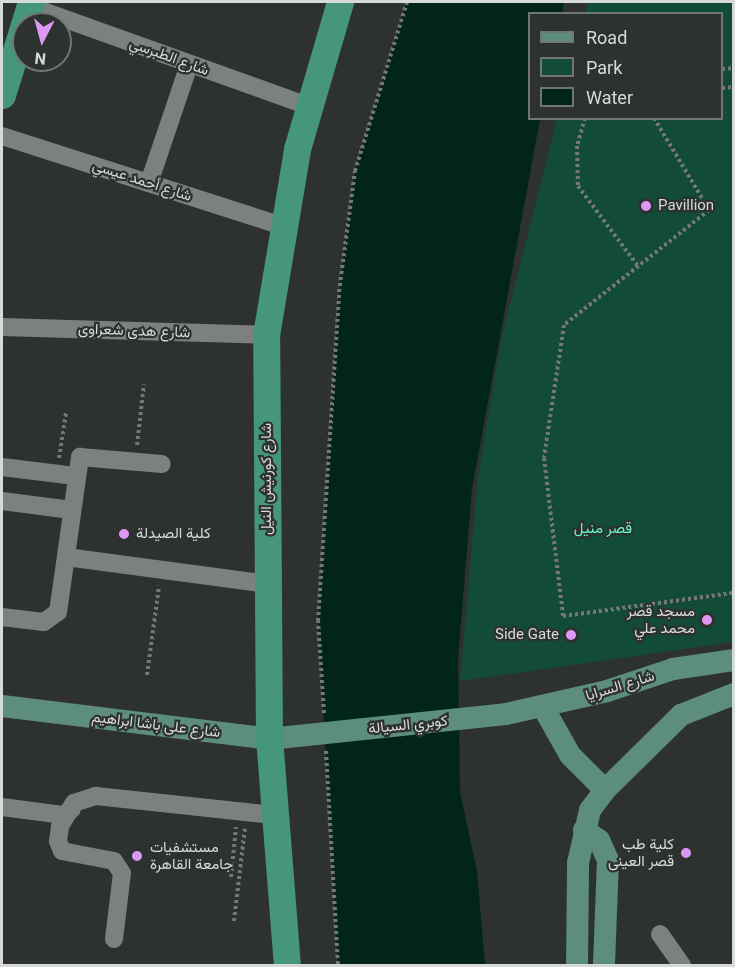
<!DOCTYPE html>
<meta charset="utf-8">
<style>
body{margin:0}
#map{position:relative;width:735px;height:967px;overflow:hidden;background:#2d312f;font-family:Roboto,Vazirmatn,sans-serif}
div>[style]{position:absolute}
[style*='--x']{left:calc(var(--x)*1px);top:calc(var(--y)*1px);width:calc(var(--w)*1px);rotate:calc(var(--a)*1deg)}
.green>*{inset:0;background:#134b39}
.water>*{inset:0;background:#012519}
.path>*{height:4px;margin-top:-2px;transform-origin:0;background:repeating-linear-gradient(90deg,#757877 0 3px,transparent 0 6px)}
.minor>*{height:18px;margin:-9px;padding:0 9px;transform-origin:9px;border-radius:9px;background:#7c817f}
.major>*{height:22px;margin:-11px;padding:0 11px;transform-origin:11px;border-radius:11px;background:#5c8e7b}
.highway>*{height:27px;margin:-13.5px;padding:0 13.5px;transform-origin:13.5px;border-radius:13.5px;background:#469679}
.dots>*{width:16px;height:16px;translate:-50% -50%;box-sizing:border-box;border:3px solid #2d312f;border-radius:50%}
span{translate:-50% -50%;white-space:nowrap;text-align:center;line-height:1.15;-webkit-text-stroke:4.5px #2d312f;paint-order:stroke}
.street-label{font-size:15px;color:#d8dad9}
.poi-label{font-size:15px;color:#d8dad9}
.left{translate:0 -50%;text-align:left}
.right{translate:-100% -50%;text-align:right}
.park-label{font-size:15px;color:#66fbc8}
.frame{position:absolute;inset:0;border:3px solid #d8dad9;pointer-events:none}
.legend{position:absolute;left:528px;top:12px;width:195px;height:108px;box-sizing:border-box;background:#2d312f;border:2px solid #717573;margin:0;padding:8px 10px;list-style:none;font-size:18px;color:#d8dad9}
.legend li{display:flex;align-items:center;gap:12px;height:30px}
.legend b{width:30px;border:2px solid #717573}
.north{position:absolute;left:12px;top:12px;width:60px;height:60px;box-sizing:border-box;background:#2d312f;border:2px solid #717573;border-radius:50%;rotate:186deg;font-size:16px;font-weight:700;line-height:24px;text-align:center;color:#d8dad9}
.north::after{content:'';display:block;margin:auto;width:21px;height:27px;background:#dc99f4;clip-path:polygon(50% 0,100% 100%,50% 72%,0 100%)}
</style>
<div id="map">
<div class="green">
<i style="clip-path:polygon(588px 2px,733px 2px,733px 642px,460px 681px,478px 475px,503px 332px,557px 119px,722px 118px,722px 14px,585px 13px)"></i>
</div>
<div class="water">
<i style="clip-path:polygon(407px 2px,564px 2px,562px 13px,530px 14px,530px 118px,540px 119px,472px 489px,458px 659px,460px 792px,477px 871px,485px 965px,338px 966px,318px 621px,339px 292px,355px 171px)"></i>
</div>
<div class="path">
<i style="--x:722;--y:69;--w:12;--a:-5"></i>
<i style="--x:722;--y:88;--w:12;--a:-5"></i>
<i style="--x:585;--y:118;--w:29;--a:106"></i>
<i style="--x:577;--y:146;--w:40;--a:88.6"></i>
<i style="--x:578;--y:186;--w:99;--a:53.2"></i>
<i style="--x:654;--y:118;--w:107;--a:59.1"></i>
<i style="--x:709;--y:210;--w:185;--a:141.6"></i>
<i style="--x:564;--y:325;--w:134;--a:98.6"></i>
<i style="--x:544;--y:458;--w:159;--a:83.1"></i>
<i style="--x:563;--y:616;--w:173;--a:-7.7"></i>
<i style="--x:137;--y:445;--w:61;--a:-83.5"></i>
<i style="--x:59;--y:458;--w:46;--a:-81.2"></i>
<i style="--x:147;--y:675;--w:90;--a:-82.3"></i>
<i style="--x:324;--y:713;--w:92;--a:-93.7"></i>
<i style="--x:318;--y:621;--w:330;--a:-86.3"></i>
<i style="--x:339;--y:292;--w:122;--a:-82.5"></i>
<i style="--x:355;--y:171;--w:177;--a:-72.9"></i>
<i style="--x:326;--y:751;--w:215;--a:86.8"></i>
<i style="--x:231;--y:877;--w:50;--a:-84.3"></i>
<i style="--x:234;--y:921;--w:94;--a:-83.3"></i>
</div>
<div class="minor">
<i style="--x:29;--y:6;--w:297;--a:19.7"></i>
<i style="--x:2;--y:136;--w:294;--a:17.8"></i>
<i style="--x:149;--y:183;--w:125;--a:-71.3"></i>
<i style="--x:2;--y:327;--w:264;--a:1.7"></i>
<i style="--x:2;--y:467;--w:74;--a:7"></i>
<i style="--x:2;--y:501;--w:70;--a:7.4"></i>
<i style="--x:66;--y:557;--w:204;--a:7.6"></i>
<i style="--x:2;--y:617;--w:42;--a:6.8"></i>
<i style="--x:44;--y:622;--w:17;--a:-36"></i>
<i style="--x:58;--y:612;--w:157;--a:-81.9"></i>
<i style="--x:80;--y:457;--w:82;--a:4.9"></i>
<i style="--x:2;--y:807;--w:63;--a:7.4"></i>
<i style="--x:64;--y:815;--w:10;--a:-37"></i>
<i style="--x:660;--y:934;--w:39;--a:55"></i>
<i style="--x:114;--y:939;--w:66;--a:-83.1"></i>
<i style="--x:122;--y:873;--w:14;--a:-124"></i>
<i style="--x:114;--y:861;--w:53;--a:-169.1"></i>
<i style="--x:62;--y:851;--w:11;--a:-112"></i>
<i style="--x:58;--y:841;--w:15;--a:-82"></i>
<i style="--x:60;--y:826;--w:27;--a:-59"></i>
<i style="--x:74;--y:803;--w:23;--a:-18"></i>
<i style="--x:96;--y:796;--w:179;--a:6.1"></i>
</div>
<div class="major">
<i style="--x:2;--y:706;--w:269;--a:7"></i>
<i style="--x:269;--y:739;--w:238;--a:-6"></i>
<i style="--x:506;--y:714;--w:104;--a:-12.8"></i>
<i style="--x:607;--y:691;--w:70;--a:-18.4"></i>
<i style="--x:673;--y:669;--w:62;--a:-8.4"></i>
<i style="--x:543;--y:707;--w:55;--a:60.6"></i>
<i style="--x:570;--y:755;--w:49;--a:45"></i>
<i style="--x:584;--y:830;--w:18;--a:34"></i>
<i style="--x:599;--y:840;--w:22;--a:66"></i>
<i style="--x:608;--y:860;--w:106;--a:92.2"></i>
<i style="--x:577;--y:966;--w:103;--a:-89.4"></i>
<i style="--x:578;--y:863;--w:54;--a:-77.2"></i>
<i style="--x:590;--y:810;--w:25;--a:-53"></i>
<i style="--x:605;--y:790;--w:107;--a:-44.6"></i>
<i style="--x:681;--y:715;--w:57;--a:-21.6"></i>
</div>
<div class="highway">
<i style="--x:2;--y:95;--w:97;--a:-72.7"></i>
<i style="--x:287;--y:966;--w:228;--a:-94.5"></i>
<i style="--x:269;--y:739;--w:404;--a:-90.4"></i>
<i style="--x:266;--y:335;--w:189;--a:-80.5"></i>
<i style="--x:297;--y:149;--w:153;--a:-73.7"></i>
</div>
<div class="dots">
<i style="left:646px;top:206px;background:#dc99f4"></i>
<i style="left:124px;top:534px;background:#dc99f4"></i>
<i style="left:707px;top:620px;background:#dc99f4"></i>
<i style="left:571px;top:635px;background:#dc99f4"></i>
<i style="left:686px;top:853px;background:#dc99f4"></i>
<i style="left:137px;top:856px;background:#dc99f4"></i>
</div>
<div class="street-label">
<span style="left:169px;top:57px;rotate:20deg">شارع الطبرسي</span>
<span style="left:142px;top:181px;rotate:18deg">شارع أحمد عيسي</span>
<span style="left:134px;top:331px;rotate:2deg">شارع هدى شعراوى</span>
<span style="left:267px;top:479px;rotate:-90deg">شارع كورنيش النيل</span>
<span style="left:620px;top:686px;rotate:-17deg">شارع السرايا</span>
<span style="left:156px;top:725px;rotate:7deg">شارع على باشا ابراهيم</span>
<span style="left:408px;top:725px;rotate:-6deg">كوبري السيالة</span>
</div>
<div class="poi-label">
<span class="left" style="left:658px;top:206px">Pavillion</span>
<span class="left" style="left:136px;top:534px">كلية الصيدلة</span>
<span class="right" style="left:695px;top:620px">مسجد قصر<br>محمد علي</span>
<span class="right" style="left:559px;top:635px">Side Gate</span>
<span class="right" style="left:674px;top:853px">كلية طب<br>قصر العينى</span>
<span class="left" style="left:150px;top:856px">مستشفيات<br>جامعة القاهرة</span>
</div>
<div class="park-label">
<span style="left:603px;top:529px">قصر منيل</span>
</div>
<div class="frame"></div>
<ul class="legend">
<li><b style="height:8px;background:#5c8e7b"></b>Road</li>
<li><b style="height:16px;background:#134b39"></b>Park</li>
<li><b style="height:16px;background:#012519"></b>Water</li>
</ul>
<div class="north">N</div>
</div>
